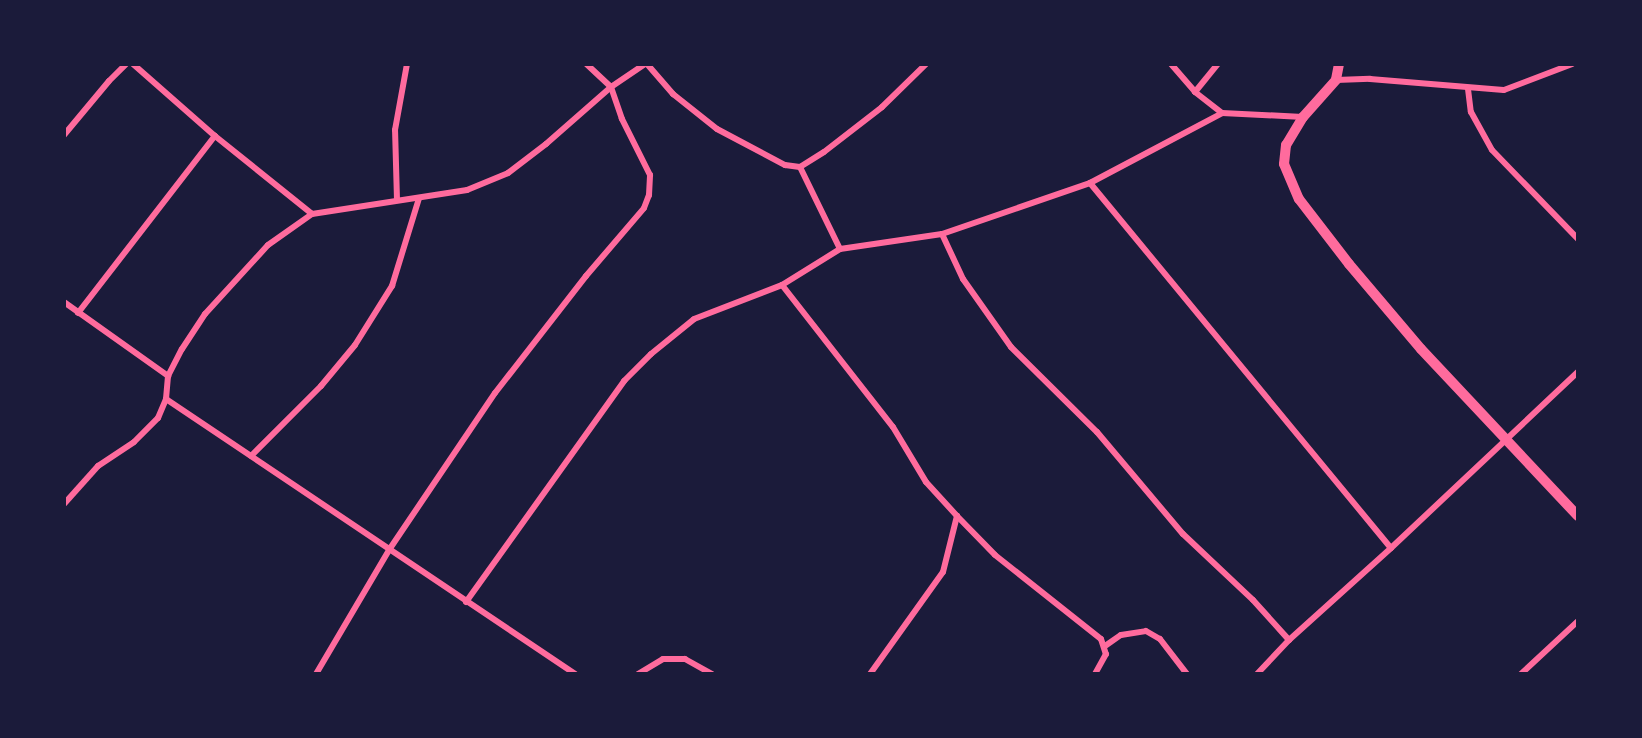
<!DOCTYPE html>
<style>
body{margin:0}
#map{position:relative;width:1642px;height:738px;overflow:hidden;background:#1b1b3a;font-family:"Varela Round",sans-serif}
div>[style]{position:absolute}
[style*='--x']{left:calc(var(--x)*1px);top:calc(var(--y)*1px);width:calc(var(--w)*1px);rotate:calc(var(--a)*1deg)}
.minor>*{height:6px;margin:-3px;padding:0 3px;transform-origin:3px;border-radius:3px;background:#ff6b9d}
.tertiary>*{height:10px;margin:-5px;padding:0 5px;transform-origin:5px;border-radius:5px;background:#ff6b9d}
span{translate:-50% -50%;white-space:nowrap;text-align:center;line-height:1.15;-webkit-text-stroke:4.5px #1b1b3a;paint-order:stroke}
.frame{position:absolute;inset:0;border:66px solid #1b1b3a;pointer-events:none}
</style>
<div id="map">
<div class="minor">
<i style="--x:133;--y:64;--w:109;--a:41.3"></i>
<i style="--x:215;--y:136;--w:124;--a:38.8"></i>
<i style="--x:647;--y:64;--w:40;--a:49"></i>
<i style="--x:673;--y:94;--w:56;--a:38.5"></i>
<i style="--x:717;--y:129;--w:77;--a:27.9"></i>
<i style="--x:785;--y:165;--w:15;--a:8"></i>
<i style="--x:800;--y:167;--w:28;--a:-32"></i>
<i style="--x:824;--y:152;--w:73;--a:-37.8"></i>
<i style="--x:882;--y:107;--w:62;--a:-44.3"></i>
<i style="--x:1171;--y:64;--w:37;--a:49"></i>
<i style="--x:1195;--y:92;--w:34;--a:38"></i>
<i style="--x:1222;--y:113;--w:81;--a:2.8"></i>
<i style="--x:1336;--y:80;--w:34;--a:-2"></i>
<i style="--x:1370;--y:79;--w:134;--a:4.7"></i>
<i style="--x:1504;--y:90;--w:73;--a:-20.9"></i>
<i style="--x:1468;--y:89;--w:23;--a:83"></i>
<i style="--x:1471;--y:112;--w:43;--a:61.1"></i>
<i style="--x:1492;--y:150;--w:124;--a:46"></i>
<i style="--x:1195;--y:92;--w:36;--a:-51"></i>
<i style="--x:64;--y:135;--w:70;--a:-50.2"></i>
<i style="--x:109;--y:81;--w:24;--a:-45"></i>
<i style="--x:800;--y:167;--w:91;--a:64"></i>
<i style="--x:1090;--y:183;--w:473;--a:50.5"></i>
<i style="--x:397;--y:200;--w:70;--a:-91.6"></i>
<i style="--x:395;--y:130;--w:67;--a:-79.7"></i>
<i style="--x:942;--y:234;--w:50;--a:65"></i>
<i style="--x:963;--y:279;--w:83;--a:54.8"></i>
<i style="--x:1011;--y:347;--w:121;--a:44.7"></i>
<i style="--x:1097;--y:432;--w:133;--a:49.9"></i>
<i style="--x:1183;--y:534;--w:96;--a:43.3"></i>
<i style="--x:1253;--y:600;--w:54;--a:48"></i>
<i style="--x:782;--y:285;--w:180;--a:52"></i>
<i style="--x:893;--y:427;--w:64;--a:59"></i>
<i style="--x:926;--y:482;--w:46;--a:47.6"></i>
<i style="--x:957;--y:516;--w:54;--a:45.7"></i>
<i style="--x:995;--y:555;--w:135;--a:38.4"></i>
<i style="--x:1101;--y:639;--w:16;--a:72"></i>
<i style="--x:1106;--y:654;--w:23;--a:119"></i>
<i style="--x:64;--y:302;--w:128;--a:35.4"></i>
<i style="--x:78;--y:313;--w:224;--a:-52.3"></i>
<i style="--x:166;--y:399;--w:493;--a:33.9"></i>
<i style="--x:251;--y:456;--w:99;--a:-45"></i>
<i style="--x:321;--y:386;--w:53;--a:-50.3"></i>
<i style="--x:355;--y:345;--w:70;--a:-57.9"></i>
<i style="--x:392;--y:286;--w:92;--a:-72.9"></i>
<i style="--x:64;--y:504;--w:51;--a:-48.2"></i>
<i style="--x:98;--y:466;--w:43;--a:-33.7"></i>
<i style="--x:134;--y:442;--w:34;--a:-45"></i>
<i style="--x:158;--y:418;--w:21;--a:-67"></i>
<i style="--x:166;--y:399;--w:23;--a:-85"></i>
<i style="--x:168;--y:376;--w:30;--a:-63"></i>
<i style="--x:182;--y:349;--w:42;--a:-56.7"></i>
<i style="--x:205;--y:314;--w:93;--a:-47.6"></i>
<i style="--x:268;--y:245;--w:54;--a:-35.2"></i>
<i style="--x:312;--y:214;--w:157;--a:-8.8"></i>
<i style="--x:467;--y:190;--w:44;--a:-22.5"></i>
<i style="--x:508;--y:173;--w:48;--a:-37.3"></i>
<i style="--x:546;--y:144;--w:86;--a:-41.2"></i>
<i style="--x:611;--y:87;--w:34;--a:-137"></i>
<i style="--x:466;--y:602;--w:272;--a:-54.4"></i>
<i style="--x:624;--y:381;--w:38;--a:-45"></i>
<i style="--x:651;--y:354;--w:55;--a:-39.1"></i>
<i style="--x:694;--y:319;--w:94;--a:-21.1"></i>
<i style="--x:782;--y:285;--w:68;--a:-31.8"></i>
<i style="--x:840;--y:249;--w:103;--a:-8.4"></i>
<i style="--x:942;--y:234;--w:157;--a:-19"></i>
<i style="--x:1090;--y:183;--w:149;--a:-27.9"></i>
<i style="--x:1105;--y:646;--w:19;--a:-35"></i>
<i style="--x:1121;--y:635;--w:25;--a:-9"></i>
<i style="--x:1146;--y:631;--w:16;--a:30"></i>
<i style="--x:1160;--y:639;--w:44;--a:52.4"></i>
<i style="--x:316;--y:674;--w:144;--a:-59.5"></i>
<i style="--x:389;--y:550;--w:189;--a:-56"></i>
<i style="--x:495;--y:393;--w:148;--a:-52.1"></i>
<i style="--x:586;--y:276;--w:89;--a:-49.5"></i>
<i style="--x:644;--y:208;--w:14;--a:-69"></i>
<i style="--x:649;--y:195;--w:20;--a:-87"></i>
<i style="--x:650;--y:175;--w:63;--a:-116.6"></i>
<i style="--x:622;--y:119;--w:34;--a:-109"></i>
<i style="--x:611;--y:87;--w:41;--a:-34.1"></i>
<i style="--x:638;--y:674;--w:29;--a:-31"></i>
<i style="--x:663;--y:659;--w:22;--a:0"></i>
<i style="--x:685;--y:659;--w:31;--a:29"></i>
<i style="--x:870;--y:674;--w:125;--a:-54.4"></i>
<i style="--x:943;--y:572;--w:58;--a:-76"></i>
<i style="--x:1257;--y:674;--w:47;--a:-46.7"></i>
<i style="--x:1289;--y:640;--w:137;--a:-42"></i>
<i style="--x:1391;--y:548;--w:257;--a:-43.3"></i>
<i style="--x:1521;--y:674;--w:78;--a:-42.9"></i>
</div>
<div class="tertiary">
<i style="--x:1339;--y:64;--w:16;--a:101"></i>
<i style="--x:1336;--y:80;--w:50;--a:131.7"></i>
<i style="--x:1303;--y:117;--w:33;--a:121"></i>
<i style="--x:1286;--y:145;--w:19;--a:96"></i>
<i style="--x:1284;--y:164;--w:38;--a:67"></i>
<i style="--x:1299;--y:199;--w:82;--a:52.4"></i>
<i style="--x:1349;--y:264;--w:111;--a:49.7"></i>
<i style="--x:1421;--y:349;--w:229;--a:46.8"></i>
</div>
<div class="frame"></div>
</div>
